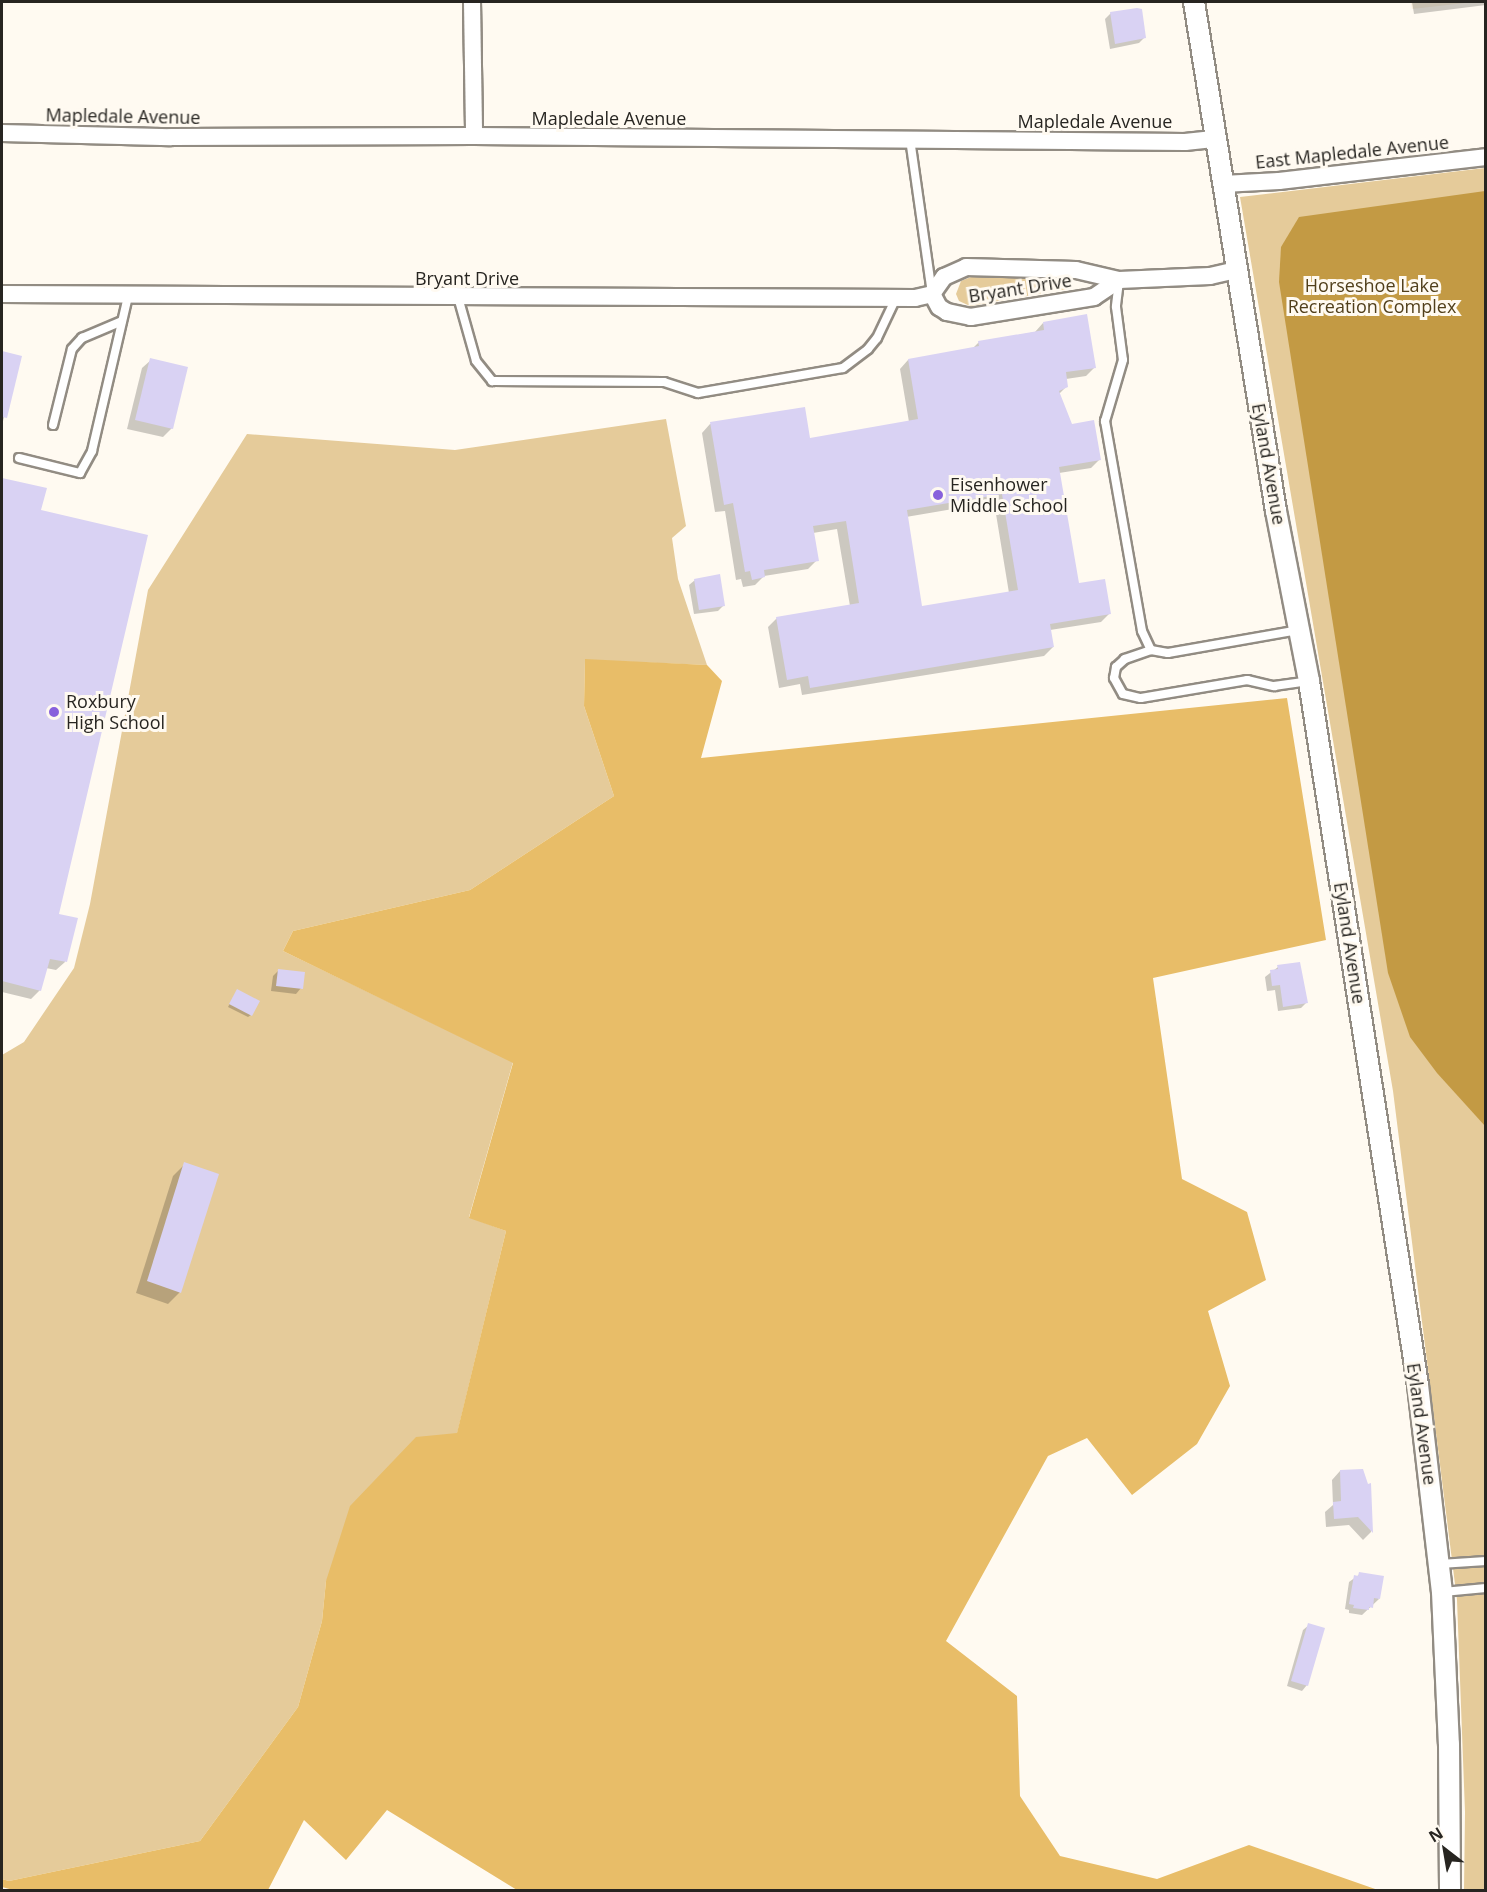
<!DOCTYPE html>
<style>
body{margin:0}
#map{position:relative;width:1487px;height:1892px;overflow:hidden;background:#fffaf1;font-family:"Open Sans",sans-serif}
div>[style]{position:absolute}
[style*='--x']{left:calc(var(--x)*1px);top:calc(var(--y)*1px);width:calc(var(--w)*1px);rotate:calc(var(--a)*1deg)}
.built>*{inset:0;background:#faf0de}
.green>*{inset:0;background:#e5cb9a}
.forest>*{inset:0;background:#e8bd68}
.water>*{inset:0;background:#c39a44}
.shadow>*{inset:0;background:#0003}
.building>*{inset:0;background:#d9d2f3}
.roads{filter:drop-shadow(2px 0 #928c83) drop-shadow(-2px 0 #928c83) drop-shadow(0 2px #928c83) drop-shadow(0 -2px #928c83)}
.service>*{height:8px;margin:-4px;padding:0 4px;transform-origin:4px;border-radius:4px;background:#fff}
.minor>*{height:16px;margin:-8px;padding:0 8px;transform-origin:8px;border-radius:8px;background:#fff}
.tertiary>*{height:20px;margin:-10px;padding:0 10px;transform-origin:10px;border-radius:10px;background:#fff}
.dots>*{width:16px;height:16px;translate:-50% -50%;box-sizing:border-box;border:3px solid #fffaf1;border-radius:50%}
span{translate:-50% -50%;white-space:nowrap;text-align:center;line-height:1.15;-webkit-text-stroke:6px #fffaf1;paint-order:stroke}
.street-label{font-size:18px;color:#272521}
.park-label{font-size:18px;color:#513f1b}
.poi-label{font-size:18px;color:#272521}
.left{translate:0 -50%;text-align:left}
.frame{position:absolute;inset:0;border:3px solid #272521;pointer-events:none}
.north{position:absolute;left:1415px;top:1820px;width:60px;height:60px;-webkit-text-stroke:4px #fffaf1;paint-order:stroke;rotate:329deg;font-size:16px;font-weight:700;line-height:24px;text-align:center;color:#272521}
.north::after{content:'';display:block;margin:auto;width:21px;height:27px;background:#272521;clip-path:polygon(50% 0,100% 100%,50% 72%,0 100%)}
</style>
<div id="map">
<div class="built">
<i style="clip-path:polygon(1411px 2px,1474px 2px,1412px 9px)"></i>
</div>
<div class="green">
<i style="clip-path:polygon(1485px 168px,1485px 1890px,1464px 1890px,1465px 1812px,1457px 1600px,1393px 1091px,1240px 197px)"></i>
<i style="clip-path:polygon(971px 277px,1066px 278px,1071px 284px,1067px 289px,970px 306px,959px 301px,956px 294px,961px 281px)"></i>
<i style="clip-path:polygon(666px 419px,686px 526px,672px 538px,678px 579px,707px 665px,585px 660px,584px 706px,614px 796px,470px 890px,293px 931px,283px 951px,513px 1062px,469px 1217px,506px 1231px,457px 1434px,326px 1581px,322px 1621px,298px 1707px,200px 1841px,9px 1881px,2px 1879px,2px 1055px,24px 1042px,74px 968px,90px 904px,148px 590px,247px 434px,455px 450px)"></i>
</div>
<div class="forest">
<i style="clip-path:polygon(585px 659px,707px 665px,722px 681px,701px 758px,1287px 698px,1326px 940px,1153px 978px,1182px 1179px,1247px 1212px,1266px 1280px,1208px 1311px,1230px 1386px,1197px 1444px,1132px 1495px,1087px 1438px,1048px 1456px,946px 1641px,1017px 1696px,1020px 1796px,1060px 1856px,1157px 1879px,1249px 1845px,1378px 1890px,517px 1890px,387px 1810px,346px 1860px,304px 1820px,268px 1890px,13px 1890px,2px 1887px,2px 1879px,9px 1881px,200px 1841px,298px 1707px,322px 1621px,326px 1581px,350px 1506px,416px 1437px,457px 1433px,506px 1231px,469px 1218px,513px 1063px,283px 951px,293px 931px,470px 890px,614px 796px,584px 706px)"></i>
</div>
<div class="water">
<i style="clip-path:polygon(1485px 191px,1486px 191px,1485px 1126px,1437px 1073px,1410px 1037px,1388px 973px,1279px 282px,1281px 247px,1299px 217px)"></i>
</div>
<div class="shadow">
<i style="clip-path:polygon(1412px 2px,1486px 2px,1486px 5px,1414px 14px)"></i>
<i style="clip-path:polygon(1111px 13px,1145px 37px,1139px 43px,1110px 49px,1105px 19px)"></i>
<i style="clip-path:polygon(evenodd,1043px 323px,1095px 367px,1086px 376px,1066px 379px,1067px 386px,1059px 394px,1071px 425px,1100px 459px,1091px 468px,1059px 473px,1078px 585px,1109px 614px,1101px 622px,1050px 630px,1053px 647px,1044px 656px,802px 695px,800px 684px,779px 688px,768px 627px,777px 618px,850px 606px,837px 529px,813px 533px,817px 560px,808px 569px,764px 576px,755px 585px,743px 587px,741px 579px,736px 580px,725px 511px,715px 512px,702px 433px,710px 424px,809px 440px,909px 422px,900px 369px,908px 360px,972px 349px,979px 342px,1035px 332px,1043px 323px,994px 502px,1009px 593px,921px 607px,906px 517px,994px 502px)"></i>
<i style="clip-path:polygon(2px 352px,20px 357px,2px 425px)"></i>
<i style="clip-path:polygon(151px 360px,172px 428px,163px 437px,127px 429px,142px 368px)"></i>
<i style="clip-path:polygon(2px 480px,45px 490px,39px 511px,57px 915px,65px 962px,56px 970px,46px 968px,40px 990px,31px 999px,2px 992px)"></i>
<i style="clip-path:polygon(695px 580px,724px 605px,718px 611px,694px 614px,689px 585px)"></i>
<i style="clip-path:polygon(1278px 967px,1306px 1003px,1301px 1008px,1278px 1011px,1275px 990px,1267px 991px,1265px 977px)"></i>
<i style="clip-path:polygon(279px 970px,301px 988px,296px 994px,271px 991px,273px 976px)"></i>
<i style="clip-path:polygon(235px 994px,251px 1015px,248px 1017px,228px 1007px)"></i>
<i style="clip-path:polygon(185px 1164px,180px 1292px,168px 1304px,136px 1293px,173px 1176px)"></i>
<i style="clip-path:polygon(1340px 1471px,1369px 1485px,1371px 1532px,1363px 1540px,1349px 1525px,1326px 1527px,1325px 1512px,1333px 1505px,1332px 1480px)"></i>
<i style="clip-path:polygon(1360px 1574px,1379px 1599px,1362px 1615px,1349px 1613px,1349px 1610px,1345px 1609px,1349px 1582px)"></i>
<i style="clip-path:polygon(1309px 1625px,1307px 1685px,1302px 1691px,1287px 1686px,1303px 1630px)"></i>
</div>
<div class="building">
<i style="clip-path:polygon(1137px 8px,1142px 9px,1146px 38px,1115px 44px,1110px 12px)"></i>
<i style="clip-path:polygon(evenodd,1087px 314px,1096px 368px,1066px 372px,1068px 387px,1059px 391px,1072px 424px,1094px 420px,1101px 460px,1059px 467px,1079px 583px,1105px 579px,1111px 614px,1050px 624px,1054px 647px,810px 688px,808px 676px,787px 680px,776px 617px,859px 603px,846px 521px,813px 526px,819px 561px,764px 570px,765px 577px,752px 580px,750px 571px,745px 572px,733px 503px,724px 505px,710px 422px,805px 407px,810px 438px,918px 419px,908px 359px,979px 346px,978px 341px,1044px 330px,1043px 322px,1087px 314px,1002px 494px,1018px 590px,922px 606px,907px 510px,1002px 494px)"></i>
<i style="clip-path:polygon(2px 351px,22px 356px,7px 418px,2px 417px)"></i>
<i style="clip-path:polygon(150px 358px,188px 367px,173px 429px,135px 420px)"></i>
<i style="clip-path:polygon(2px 478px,47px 488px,41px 510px,148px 535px,59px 914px,78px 918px,67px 962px,50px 959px,41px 991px,2px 981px)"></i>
<i style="clip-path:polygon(720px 574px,725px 606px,699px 610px,694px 579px)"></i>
<i style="clip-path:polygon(1300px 962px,1308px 1003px,1283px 1007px,1280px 985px,1272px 986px,1270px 970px,1278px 969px,1277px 965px)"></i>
<i style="clip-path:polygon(278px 969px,305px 972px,303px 989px,276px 986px)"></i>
<i style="clip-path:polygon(237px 989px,260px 1001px,252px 1016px,229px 1004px)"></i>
<i style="clip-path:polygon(184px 1162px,219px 1174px,181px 1293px,147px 1281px)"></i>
<i style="clip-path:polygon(1363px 1469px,1368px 1484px,1371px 1483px,1373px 1533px,1358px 1517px,1334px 1519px,1333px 1502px,1341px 1501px,1340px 1470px)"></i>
<i style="clip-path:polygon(1359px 1572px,1384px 1576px,1380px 1599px,1374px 1598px,1373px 1608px,1369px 1607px,1369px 1610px,1353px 1608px,1354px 1605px,1349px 1604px,1354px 1575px,1358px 1576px)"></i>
<i style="clip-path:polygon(1308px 1623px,1325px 1628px,1308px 1686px,1291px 1681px)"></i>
</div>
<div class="roads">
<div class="service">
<i style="--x:910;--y:139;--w:156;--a:81.9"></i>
<i style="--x:1119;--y:281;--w:26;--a:97"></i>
<i style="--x:1116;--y:307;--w:53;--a:82.5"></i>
<i style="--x:1123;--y:360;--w:64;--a:106.4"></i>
<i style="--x:1105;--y:421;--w:213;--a:80"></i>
<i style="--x:1142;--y:631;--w:21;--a:65"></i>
<i style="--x:1151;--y:650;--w:17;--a:10"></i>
<i style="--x:1168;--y:653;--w:132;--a:-10"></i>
<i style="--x:458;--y:297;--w:66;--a:74.3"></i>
<i style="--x:476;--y:361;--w:26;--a:51"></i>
<i style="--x:492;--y:381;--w:172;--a:0.3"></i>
<i style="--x:664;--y:382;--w:36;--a:18"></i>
<i style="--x:698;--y:393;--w:147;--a:-9.8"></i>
<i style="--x:843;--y:368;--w:31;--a:-37"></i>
<i style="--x:868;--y:349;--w:14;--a:-51"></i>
<i style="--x:877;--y:338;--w:44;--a:-64.6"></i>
<i style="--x:53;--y:425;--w:78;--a:-76"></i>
<i style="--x:72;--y:349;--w:15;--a:-48"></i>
<i style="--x:82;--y:338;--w:43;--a:-23"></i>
<i style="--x:19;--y:458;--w:63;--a:13.8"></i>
<i style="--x:80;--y:473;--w:25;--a:-61"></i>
<i style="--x:92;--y:451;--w:159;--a:-76.9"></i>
<i style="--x:1151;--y:650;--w:28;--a:161"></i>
<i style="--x:1125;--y:659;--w:12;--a:138"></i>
<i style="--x:1116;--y:667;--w:11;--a:100"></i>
<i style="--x:1114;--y:678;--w:18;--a:61"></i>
<i style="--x:1123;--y:694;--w:18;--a:13"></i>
<i style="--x:1141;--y:698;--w:108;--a:-9.6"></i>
<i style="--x:1247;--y:680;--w:28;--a:13"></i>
<i style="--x:1274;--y:686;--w:35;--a:-8"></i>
<i style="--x:1440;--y:1564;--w:46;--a:-3.7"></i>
<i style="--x:1443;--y:1592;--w:43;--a:-5.3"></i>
</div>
<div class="minor">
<i style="--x:472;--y:2;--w:134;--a:89.1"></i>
<i style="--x:2;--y:133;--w:169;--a:1.4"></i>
<i style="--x:171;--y:137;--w:303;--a:-0.2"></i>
<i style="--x:474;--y:136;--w:711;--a:0.48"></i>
<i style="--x:1185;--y:142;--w:31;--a:-6"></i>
<i style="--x:1223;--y:184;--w:56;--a:-3.1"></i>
<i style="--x:1279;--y:181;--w:208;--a:-6.6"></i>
<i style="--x:1119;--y:280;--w:91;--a:-2.5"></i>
<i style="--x:1210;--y:276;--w:27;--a:-13"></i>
<i style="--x:2;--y:294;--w:913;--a:0.25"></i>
<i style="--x:915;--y:298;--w:17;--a:-13"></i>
<i style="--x:932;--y:294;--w:21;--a:-55"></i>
<i style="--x:944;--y:277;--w:24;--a:-24"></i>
<i style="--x:966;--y:267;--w:110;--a:1.6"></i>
<i style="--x:1076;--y:270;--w:44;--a:13.1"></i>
<i style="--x:1119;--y:280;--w:30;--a:146"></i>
<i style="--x:1094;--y:297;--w:125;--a:170.8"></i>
<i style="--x:971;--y:317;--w:25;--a:-168"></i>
<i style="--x:947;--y:312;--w:9;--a:-148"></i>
<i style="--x:939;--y:307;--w:15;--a:-118"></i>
</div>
<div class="tertiary">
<i style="--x:1194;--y:2;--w:516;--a:80.85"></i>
<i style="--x:1276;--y:511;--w:173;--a:79"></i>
<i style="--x:1309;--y:681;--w:712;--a:81.2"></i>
<i style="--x:1418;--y:1385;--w:208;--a:83.4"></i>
<i style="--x:1442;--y:1592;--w:152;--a:87.4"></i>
<i style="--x:1449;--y:1744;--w:146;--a:89.6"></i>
</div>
</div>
<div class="dots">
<i style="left:938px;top:495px;background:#8861dc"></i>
<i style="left:54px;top:712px;background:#8861dc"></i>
</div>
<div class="street-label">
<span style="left:123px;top:116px;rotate:1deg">Mapledale Avenue</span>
<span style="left:609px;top:118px">Mapledale Avenue</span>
<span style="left:1095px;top:121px">Mapledale Avenue</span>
<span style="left:1352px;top:152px;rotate:-6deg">East Mapledale Avenue</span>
<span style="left:467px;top:278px">Bryant Drive</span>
<span style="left:1020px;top:288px;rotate:-9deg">Bryant Drive</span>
<span style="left:1269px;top:464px;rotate:80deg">Eyland Avenue</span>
<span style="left:1350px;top:943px;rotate:81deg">Eyland Avenue</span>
<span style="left:1422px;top:1424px;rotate:82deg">Eyland Avenue</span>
</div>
<div class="park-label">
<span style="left:1372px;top:296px">Horseshoe Lake<br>Recreation Complex</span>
</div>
<div class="poi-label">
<span class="left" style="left:950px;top:495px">Eisenhower<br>Middle School</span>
<span class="left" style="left:66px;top:712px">Roxbury<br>High School</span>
</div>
<div class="frame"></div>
<div class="north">N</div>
</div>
